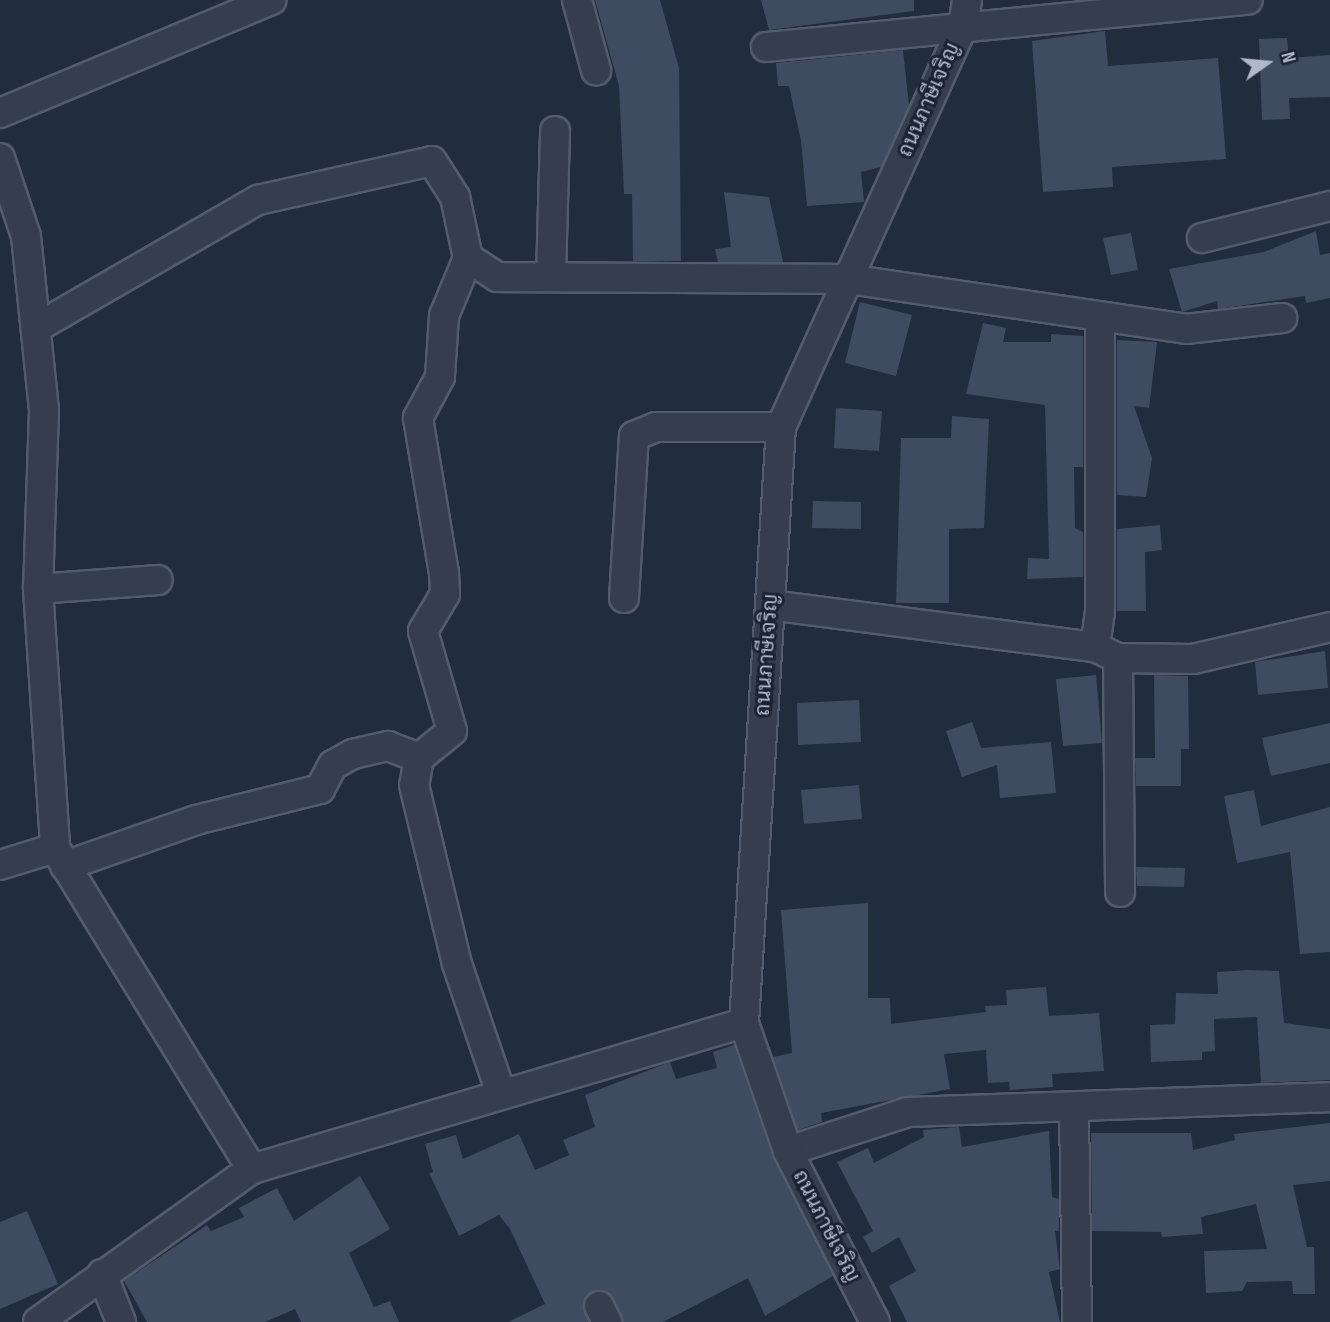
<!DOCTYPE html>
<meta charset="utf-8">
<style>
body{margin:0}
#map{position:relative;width:1330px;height:1322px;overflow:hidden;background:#212c3e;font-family:"Sofia Sans Condensed",Sarabun,sans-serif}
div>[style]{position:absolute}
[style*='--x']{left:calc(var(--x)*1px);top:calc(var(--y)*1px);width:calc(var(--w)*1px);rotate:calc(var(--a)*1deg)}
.building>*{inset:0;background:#3f4b61}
.roads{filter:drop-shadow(2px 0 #535c6c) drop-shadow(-2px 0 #535c6c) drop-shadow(0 2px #535c6c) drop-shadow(0 -2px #535c6c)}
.minor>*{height:28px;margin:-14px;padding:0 14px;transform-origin:14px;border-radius:14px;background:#353e4e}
span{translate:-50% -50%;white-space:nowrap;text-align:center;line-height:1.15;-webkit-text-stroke:6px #1a2333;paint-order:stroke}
.street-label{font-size:21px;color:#b0b9c9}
.north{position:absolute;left:1232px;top:28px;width:70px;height:70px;-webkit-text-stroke:5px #1a2333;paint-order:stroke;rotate:75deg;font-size:19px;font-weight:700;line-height:28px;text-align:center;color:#b0b9c9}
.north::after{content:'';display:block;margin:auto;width:24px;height:32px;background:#b0b9c9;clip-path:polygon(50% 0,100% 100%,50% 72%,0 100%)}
</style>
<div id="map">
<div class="building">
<i style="clip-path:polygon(595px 0,660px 0,679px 68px,681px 261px,633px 261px,632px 194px,624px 194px,619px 86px)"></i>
<i style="clip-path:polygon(761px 0,914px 0,914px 11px,769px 30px)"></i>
<i style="clip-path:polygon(1105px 31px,1108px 66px,1218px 58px,1226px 159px,1112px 167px,1113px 187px,1043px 192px,1032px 41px)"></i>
<i style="clip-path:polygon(1287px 38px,1289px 58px,1330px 55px,1330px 97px,1289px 98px,1290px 119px,1262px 120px,1259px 39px)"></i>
<i style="clip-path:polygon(903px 50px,909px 105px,881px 167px,861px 172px,864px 202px,807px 206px,801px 141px,789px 86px,778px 86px,776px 63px)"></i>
<i style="clip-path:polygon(724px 192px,769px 197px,783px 262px,718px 262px,715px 249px,731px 247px)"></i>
<i style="clip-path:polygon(1316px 231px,1320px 255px,1330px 253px,1330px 298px,1306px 303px,1305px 296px,1218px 309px,1217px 301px,1182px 312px,1169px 269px,1264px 252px)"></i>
<i style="clip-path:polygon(1131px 233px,1138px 270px,1111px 275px,1103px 238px)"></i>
<i style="clip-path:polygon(860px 302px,912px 315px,896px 376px,845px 363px)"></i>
<i style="clip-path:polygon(983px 323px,1006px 328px,1003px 342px,1051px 342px,1051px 334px,1083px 336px,1083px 467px,1074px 467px,1075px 528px,1083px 532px,1083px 577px,1027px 579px,1028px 558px,1049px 559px,1045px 405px,966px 394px)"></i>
<i style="clip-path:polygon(1117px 340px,1157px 342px,1149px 408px,1134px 406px,1152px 458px,1146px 497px,1117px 495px)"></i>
<i style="clip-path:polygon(836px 408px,882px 411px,879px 451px,834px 448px)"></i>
<i style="clip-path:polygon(952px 416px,989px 419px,984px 528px,949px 529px,949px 603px,896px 603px,901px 438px,951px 438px)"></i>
<i style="clip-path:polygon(813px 501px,861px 502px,861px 529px,812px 528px)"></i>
<i style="clip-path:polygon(1160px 525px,1162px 550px,1145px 552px,1146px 611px,1117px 611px,1117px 529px)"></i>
<i style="clip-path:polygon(1325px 651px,1328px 688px,1258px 695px,1255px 662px)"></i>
<i style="clip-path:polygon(1096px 675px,1102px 743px,1063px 746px,1056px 679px)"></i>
<i style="clip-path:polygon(1154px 675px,1188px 676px,1189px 749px,1181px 749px,1181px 786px,1136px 786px,1135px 758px,1155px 758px)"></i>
<i style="clip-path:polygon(859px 700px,861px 742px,798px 745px,797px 703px)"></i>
<i style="clip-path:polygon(972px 722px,981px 748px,1051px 742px,1056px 793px,1000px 798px,997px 765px,962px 777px,946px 731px)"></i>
<i style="clip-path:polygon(1330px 723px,1330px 763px,1271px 776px,1262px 738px)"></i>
<i style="clip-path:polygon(859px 785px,862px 819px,804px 824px,801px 790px)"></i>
<i style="clip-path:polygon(1254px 790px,1261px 826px,1330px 807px,1330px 952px,1300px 954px,1290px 852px,1237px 863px,1224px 796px)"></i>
<i style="clip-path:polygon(1136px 867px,1185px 868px,1184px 887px,1137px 886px)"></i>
<i style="clip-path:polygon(868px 903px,868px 998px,890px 998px,891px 1024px,986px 1012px,985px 1006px,1007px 1005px,1006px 990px,1046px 987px,1049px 1016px,1099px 1013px,1104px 1071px,1052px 1074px,1053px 1087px,1010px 1090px,1009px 1082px,988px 1083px,986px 1050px,944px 1054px,950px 1089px,821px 1113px,822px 1122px,798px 1130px,773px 1057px,792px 1053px,781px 910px)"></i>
<i style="clip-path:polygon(1247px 970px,1279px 971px,1284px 1023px,1330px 1029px,1330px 1080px,1261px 1083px,1257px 1017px,1214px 1019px,1215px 1051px,1202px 1052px,1202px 1060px,1151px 1062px,1150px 1025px,1175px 1024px,1176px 993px,1218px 994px,1217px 972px)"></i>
<i style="clip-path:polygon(734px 1045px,773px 1158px,833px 1276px,765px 1316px,748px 1278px,663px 1322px,623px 1322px,613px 1298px,599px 1289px,585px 1297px,588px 1322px,508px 1322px,545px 1304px,510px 1229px,499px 1215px,459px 1236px,429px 1173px,433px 1172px,425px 1144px,456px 1135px,463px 1159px,519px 1134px,535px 1170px,569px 1155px,563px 1140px,595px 1127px,585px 1095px,670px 1062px,676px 1079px,717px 1068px,713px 1052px)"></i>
<i style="clip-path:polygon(1330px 1123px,1330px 1181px,1293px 1185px,1307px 1247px,1314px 1247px,1315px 1294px,1293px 1294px,1292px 1281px,1247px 1282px,1242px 1291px,1206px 1293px,1204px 1251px,1267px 1249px,1256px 1204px,1201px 1217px,1203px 1234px,1162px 1237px,1161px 1232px,1092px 1231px,1091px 1133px,1191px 1133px,1193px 1150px,1235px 1140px,1234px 1134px)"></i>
<i style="clip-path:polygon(959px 1127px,962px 1147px,1049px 1131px,1052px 1197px,1059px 1199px,1059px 1231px,1055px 1231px,1060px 1269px,1049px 1272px,1060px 1322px,907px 1322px,889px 1286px,916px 1271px,899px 1237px,872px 1253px,863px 1237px,873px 1231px,837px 1162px,868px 1148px,874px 1163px,924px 1137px,923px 1130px)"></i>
<i style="clip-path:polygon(360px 1176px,390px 1229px,349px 1253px,374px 1307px,390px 1301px,399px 1322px,301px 1322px,295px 1309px,265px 1322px,147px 1322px,124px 1281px,207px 1225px,211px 1231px,244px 1217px,239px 1208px,277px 1188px,294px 1221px)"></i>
<i style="clip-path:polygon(27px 1211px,58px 1284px,0 1309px,0 1222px)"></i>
</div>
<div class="roads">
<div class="minor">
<i style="--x:577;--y:0;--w:73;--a:74.8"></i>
<i style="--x:766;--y:47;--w:484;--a:-5.6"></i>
<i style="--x:0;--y:113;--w:294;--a:-22.6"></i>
<i style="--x:0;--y:158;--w:82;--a:71.6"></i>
<i style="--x:26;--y:236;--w:175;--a:84.1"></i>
<i style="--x:44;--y:410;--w:179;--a:91.9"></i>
<i style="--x:38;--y:589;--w:260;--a:86.2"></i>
<i style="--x:55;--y:848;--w:377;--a:58.5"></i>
<i style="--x:1202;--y:238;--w:132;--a:-14"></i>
<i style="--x:468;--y:258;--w:63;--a:112.5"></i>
<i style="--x:444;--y:316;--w:61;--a:93.8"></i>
<i style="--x:440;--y:377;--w:47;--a:118.2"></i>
<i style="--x:418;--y:418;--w:157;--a:80.5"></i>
<i style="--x:444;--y:573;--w:21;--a:87"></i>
<i style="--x:445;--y:594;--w:43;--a:120.7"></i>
<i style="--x:423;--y:631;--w:104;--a:73.8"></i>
<i style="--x:452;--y:731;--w:43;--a:140.7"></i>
<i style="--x:419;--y:758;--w:27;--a:100"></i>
<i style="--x:414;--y:785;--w:184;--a:76.5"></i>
<i style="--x:457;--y:964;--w:136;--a:71.2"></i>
<i style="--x:551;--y:276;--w:145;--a:-88.4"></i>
<i style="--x:36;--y:328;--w:256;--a:-30"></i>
<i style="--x:258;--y:200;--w:178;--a:-12.6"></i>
<i style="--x:432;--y:161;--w:43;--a:57.4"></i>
<i style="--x:455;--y:197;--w:62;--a:78"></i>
<i style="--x:468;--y:258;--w:35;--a:33"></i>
<i style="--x:497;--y:277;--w:351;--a:0.3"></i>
<i style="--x:848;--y:279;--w:342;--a:8.4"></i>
<i style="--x:1186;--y:329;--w:97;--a:-6.5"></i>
<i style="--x:38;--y:589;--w:120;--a:-4.3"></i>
<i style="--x:624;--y:598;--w:162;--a:-86.5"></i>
<i style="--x:634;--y:436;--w:24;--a:-22"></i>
<i style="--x:656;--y:427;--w:125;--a:0"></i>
<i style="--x:770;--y:605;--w:328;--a:7.4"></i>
<i style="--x:1095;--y:647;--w:25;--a:26"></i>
<i style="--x:1118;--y:658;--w:75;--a:0.8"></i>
<i style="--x:1193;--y:659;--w:141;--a:-13.1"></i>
<i style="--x:1095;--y:647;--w:34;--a:-82"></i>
<i style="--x:1100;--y:613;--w:294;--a:-90"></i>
<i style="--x:1118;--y:658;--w:234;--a:89.5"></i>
<i style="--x:0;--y:865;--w:58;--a:-17.2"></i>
<i style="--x:65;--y:866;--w:139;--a:-19.3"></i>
<i style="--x:196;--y:820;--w:128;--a:-14"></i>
<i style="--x:320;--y:789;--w:27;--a:-62"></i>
<i style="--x:333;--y:765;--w:23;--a:-29"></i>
<i style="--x:353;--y:754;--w:36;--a:-13"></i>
<i style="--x:388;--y:746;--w:33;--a:21"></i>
<i style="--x:1074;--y:1107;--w:215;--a:89.2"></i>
<i style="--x:788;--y:1151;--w:126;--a:-18"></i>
<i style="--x:908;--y:1112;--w:422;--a:-2"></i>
<i style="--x:102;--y:1274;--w:52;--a:68.4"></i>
<i style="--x:599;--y:1306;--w:18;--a:63"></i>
<i style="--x:38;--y:1322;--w:263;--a:-35.6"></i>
<i style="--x:252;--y:1169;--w:513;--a:-16.53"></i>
<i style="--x:875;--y:1322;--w:192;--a:-117"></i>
<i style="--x:788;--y:1151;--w:135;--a:-109"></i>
<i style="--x:744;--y:1023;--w:597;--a:-86.45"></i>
<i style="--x:781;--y:427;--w:440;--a:-65.6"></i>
<i style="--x:963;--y:26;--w:26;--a:-81"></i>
</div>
</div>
<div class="street-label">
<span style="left:929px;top:100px;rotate:-66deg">ถนนภาษีเจริญ</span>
<span style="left:767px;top:655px;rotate:-86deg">ถนนภาษีเจริญ</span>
<span style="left:826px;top:1226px;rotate:63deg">ถนนภาษีเจริญ</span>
</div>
<div class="north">N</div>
</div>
